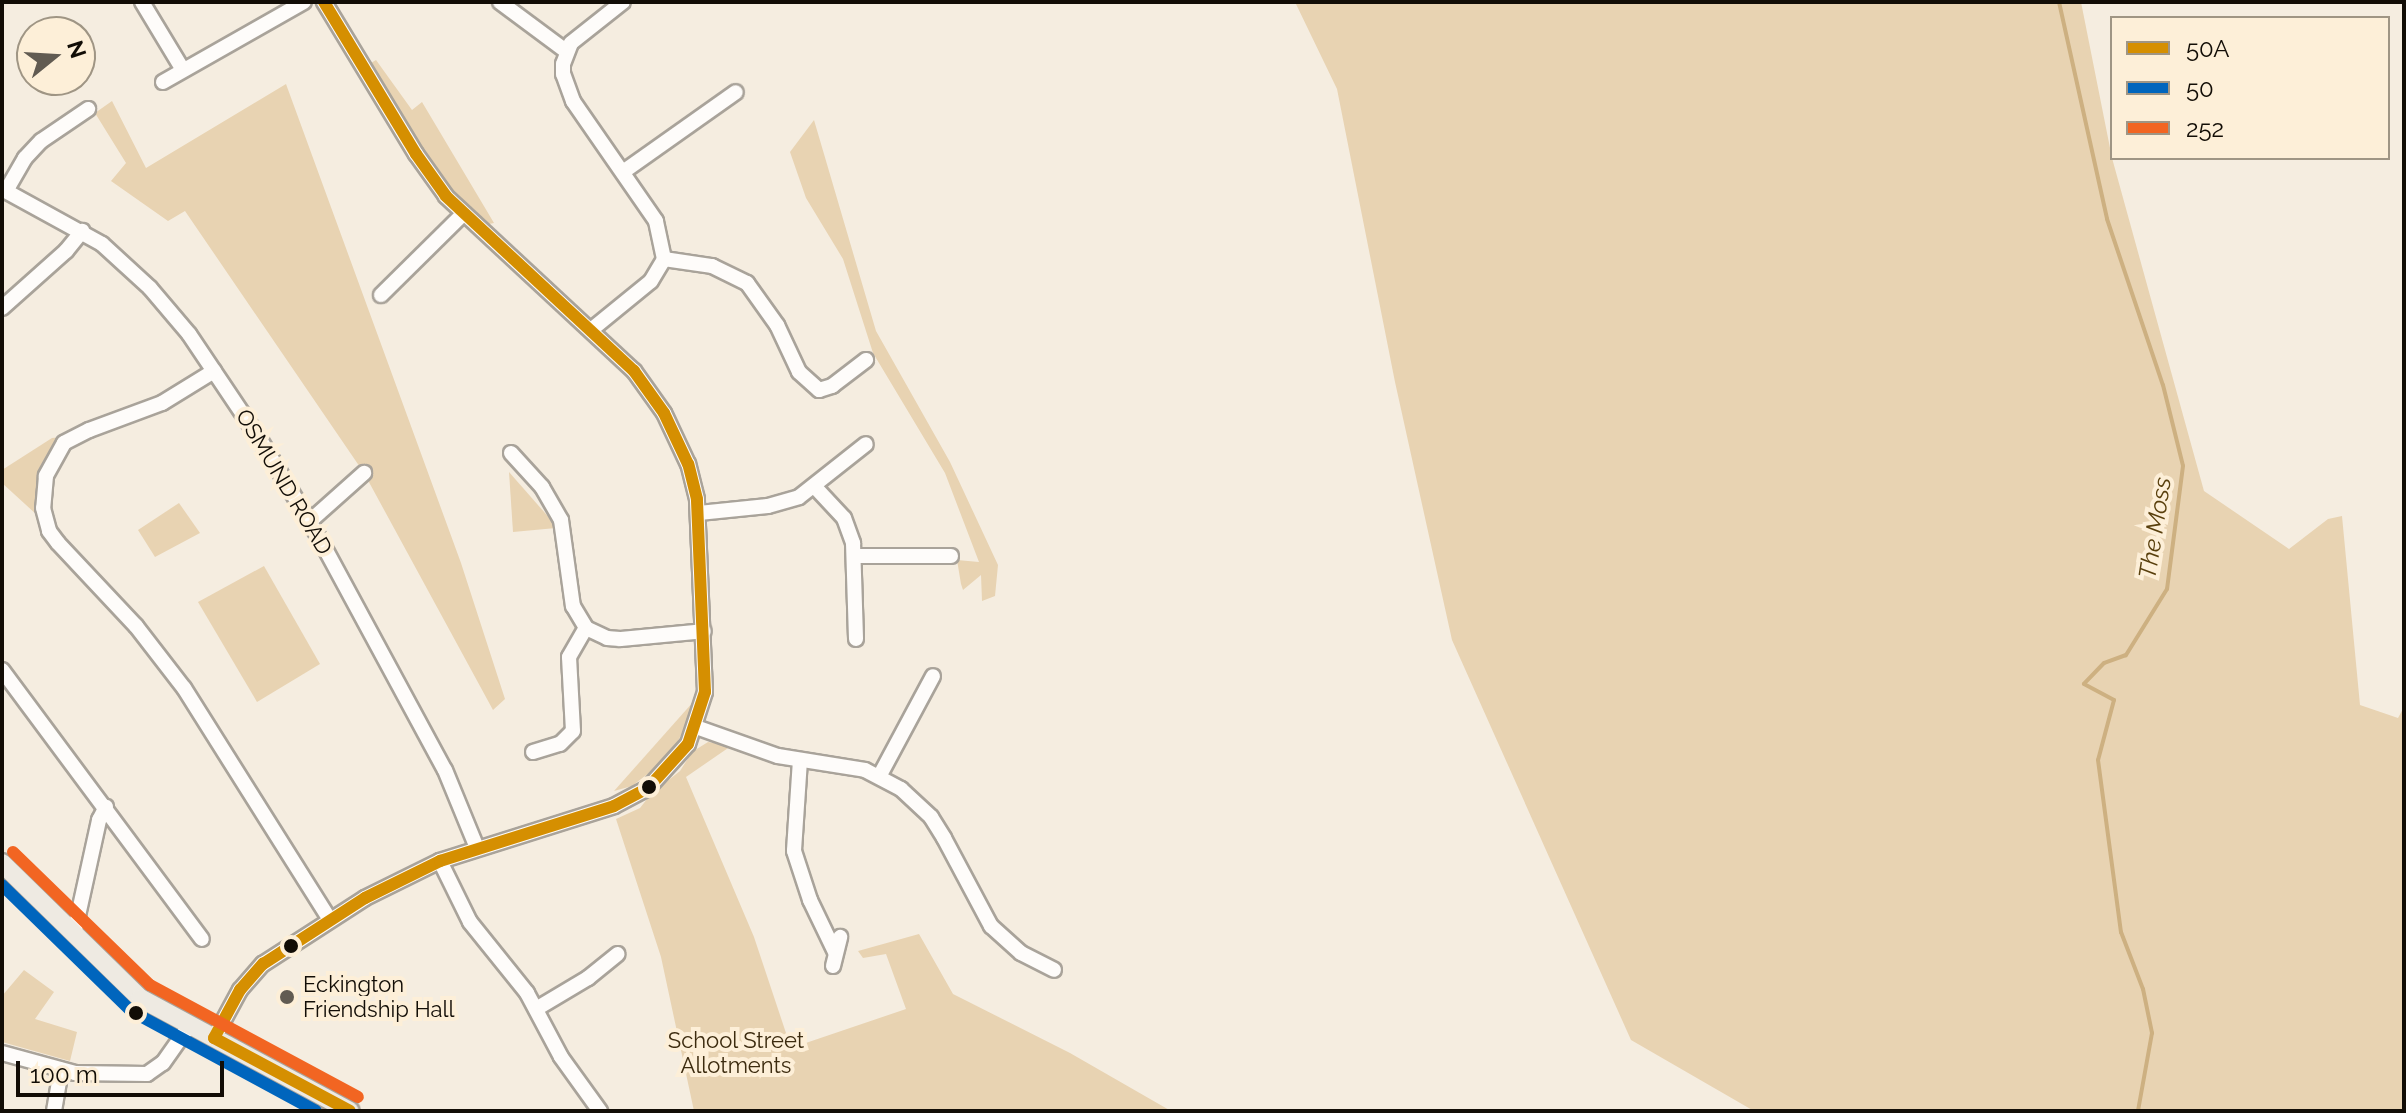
<!DOCTYPE html>
<style>
body{margin:0}
#map{position:relative;width:2406px;height:1113px;overflow:hidden;background:#f5ede0;font-family:Raleway,sans-serif}
div>[style]{position:absolute}
[style*='--x']{left:calc(var(--x)*1px);top:calc(var(--y)*1px);width:calc(var(--w)*1px);rotate:calc(var(--a)*1deg)}
.green>*{inset:0;background:#e8d3b2}
.stream>*{height:4px;margin:-2px;padding:0 2px;transform-origin:2px;border-radius:2px;background:#cdb081}
.roads{filter:drop-shadow(2px 0 #a9a39a) drop-shadow(-2px 0 #a9a39a) drop-shadow(0 2px #a9a39a) drop-shadow(0 -2px #a9a39a)}
.minor>*{height:14px;margin:-7px;padding:0 7px;transform-origin:7px;border-radius:7px;background:#fefcfa}
.major>*{height:18px;margin:-9px;padding:0 9px;transform-origin:9px;border-radius:9px;background:#eeeae2}
.bus-1>*{height:12px;margin:-6px;padding:0 6px;transform-origin:6px;border-radius:6px;background:#d58f01}
.bus-2>*{height:12px;margin:-6px;padding:0 6px;transform-origin:6px;border-radius:6px;background:#0065bd}
.bus-3>*{height:12px;margin:-6px;padding:0 6px;transform-origin:6px;border-radius:6px;background:#f26522}
.dots>*{width:22px;height:22px;translate:-50% -50%;box-sizing:border-box;border:4px solid #fdefd8;border-radius:50%}
span{translate:-50% -50%;white-space:nowrap;text-align:center;line-height:1.15;-webkit-text-stroke:8px #fdefd8;paint-order:stroke}
.street-label{font-size:22px;color:#120d06}
.poi-label{font-size:22px;color:#120d06}
.left{translate:0 -50%;text-align:left}
.park-label{font-size:22px;color:#3c2b0f}
.water-label{font-size:24px;color:#593f0c;font-style:italic}
.frame{position:absolute;inset:0;border:4px solid #120d06;pointer-events:none}
.legend{position:absolute;left:2110px;top:16px;width:280px;height:144px;box-sizing:border-box;background:#fdefd8;border:2px solid #9f9584;margin:0;padding:10px 14px;list-style:none;font-size:24px;color:#120d06}
.legend li{display:flex;align-items:center;gap:16px;height:40px}
.legend b{width:40px;border:2px solid #9f9584}
.north{position:absolute;left:16px;top:16px;width:80px;height:80px;box-sizing:border-box;background:#fdefd8;border:2px solid #9f9584;border-radius:50%;rotate:72deg;font-size:22px;font-weight:700;line-height:32px;text-align:center;color:#120d06}
.north::after{content:'';display:block;margin:auto;width:28px;height:36px;background:#615b52;clip-path:polygon(50% 0,100% 100%,50% 72%,0 100%)}
.scale{position:absolute;left:16px;top:1061px;width:208px;height:36px;box-sizing:border-box;border:4px solid #120d06;border-top:0;padding-left:10px;font-size:24px;line-height:28px;white-space:nowrap;color:#120d06;-webkit-text-stroke:6px #fdefd8;paint-order:stroke}
</style>
<div id="map">
<div class="green">
<i style="clip-path:polygon(1295px 2px,2081px 2px,2112px 158px,2204px 491px,2289px 549px,2328px 519px,2342px 516px,2360px 705px,2398px 718px,2404px 707px,2404px 1111px,1754px 1111px,1631px 1040px,1452px 640px,1395px 382px,1337px 89px)"></i>
<i style="clip-path:polygon(376px 60px,412px 110px,422px 102px,494px 223px,489px 224px,474px 212px,438px 174px,371px 63px)"></i>
<i style="clip-path:polygon(286px 84px,461px 563px,505px 699px,493px 710px,364px 473px,185px 211px,168px 221px,111px 181px,126px 163px,95px 113px,112px 101px,146px 168px)"></i>
<i style="clip-path:polygon(814px 120px,876px 331px,950px 462px,998px 565px,995px 596px,982px 601px,981px 575px,963px 590px,961px 584px,957px 560px,979px 562px,945px 473px,873px 353px,843px 259px,806px 198px,790px 152px)"></i>
<i style="clip-path:polygon(62px 437px,49px 452px,42px 469px,37px 489px,37px 515px,2px 483px,2px 470px,52px 438px)"></i>
<i style="clip-path:polygon(509px 472px,552px 521px,556px 528px,513px 532px)"></i>
<i style="clip-path:polygon(179px 503px,200px 533px,155px 557px,138px 530px)"></i>
<i style="clip-path:polygon(264px 566px,320px 664px,257px 702px,198px 602px)"></i>
<i style="clip-path:polygon(694px 701px,690px 721px,666px 760px,632px 786px,614px 791px)"></i>
<i style="clip-path:polygon(708px 742px,731px 746px,686px 777px,754px 937px,791px 1048px,906px 1009px,886px 954px,863px 958px,858px 951px,919px 934px,953px 994px,1070px 1053px,1171px 1111px,694px 1111px,661px 957px,616px 819px,640px 808px,651px 794px,680px 771px,692px 752px)"></i>
<i style="clip-path:polygon(24px 970px,54px 992px,35px 1019px,77px 1032px,70px 1061px,2px 1042px,2px 996px)"></i>
</div>
<div class="stream">
<i style="--x:2059;--y:2;--w:222;--a:77.5"></i>
<i style="--x:2107;--y:219;--w:175;--a:71.4"></i>
<i style="--x:2163;--y:385;--w:83;--a:76.1"></i>
<i style="--x:2183;--y:466;--w:124;--a:97.4"></i>
<i style="--x:2167;--y:589;--w:78;--a:121.8"></i>
<i style="--x:2126;--y:655;--w:23;--a:160"></i>
<i style="--x:2104;--y:663;--w:29;--a:134"></i>
<i style="--x:2084;--y:684;--w:34;--a:28"></i>
<i style="--x:2114;--y:700;--w:62;--a:104.9"></i>
<i style="--x:2098;--y:760;--w:174;--a:82.4"></i>
<i style="--x:2121;--y:932;--w:61;--a:68.9"></i>
<i style="--x:2143;--y:989;--w:45;--a:78.4"></i>
<i style="--x:2152;--y:1033;--w:79;--a:100.2"></i>
</div>
<div class="roads">
<div class="minor">
<i style="--x:142;--y:2;--w:79;--a:58.9"></i>
<i style="--x:500;--y:2;--w:82;--a:36.6"></i>
<i style="--x:163;--y:82;--w:162;--a:-29.6"></i>
<i style="--x:623;--y:172;--w:138;--a:-35.3"></i>
<i style="--x:2;--y:189;--w:114;--a:28.8"></i>
<i style="--x:102;--y:244;--w:65;--a:42.5"></i>
<i style="--x:150;--y:288;--w:60;--a:49.7"></i>
<i style="--x:189;--y:334;--w:129;--a:56.1"></i>
<i style="--x:261;--y:441;--w:117;--a:59"></i>
<i style="--x:321;--y:541;--w:260;--a:61.6"></i>
<i style="--x:445;--y:770;--w:84;--a:67.7"></i>
<i style="--x:6;--y:191;--w:38;--a:-60"></i>
<i style="--x:25;--y:158;--w:23;--a:-47"></i>
<i style="--x:41;--y:141;--w:57;--a:-34.2"></i>
<i style="--x:664;--y:259;--w:49;--a:8.3"></i>
<i style="--x:712;--y:266;--w:39;--a:26"></i>
<i style="--x:747;--y:283;--w:52;--a:54.5"></i>
<i style="--x:777;--y:325;--w:52;--a:64.9"></i>
<i style="--x:799;--y:372;--w:27;--a:42"></i>
<i style="--x:819;--y:390;--w:14;--a:-17"></i>
<i style="--x:832;--y:386;--w:43;--a:-37.4"></i>
<i style="--x:381;--y:295;--w:115;--a:-44.6"></i>
<i style="--x:2;--y:308;--w:86;--a:-41.7"></i>
<i style="--x:66;--y:251;--w:26;--a:-51"></i>
<i style="--x:591;--y:330;--w:77;--a:-39.2"></i>
<i style="--x:651;--y:281;--w:26;--a:-59"></i>
<i style="--x:664;--y:259;--w:39;--a:-102"></i>
<i style="--x:656;--y:221;--w:146;--a:-124.7"></i>
<i style="--x:573;--y:101;--w:29;--a:-110"></i>
<i style="--x:563;--y:74;--w:10;--a:-90"></i>
<i style="--x:563;--y:64;--w:22;--a:-69"></i>
<i style="--x:571;--y:43;--w:66;--a:-38.3"></i>
<i style="--x:214;--y:371;--w:61;--a:148.4"></i>
<i style="--x:162;--y:403;--w:78;--a:159.7"></i>
<i style="--x:89;--y:430;--w:28;--a:153"></i>
<i style="--x:64;--y:443;--w:38;--a:119"></i>
<i style="--x:46;--y:476;--w:32;--a:95"></i>
<i style="--x:43;--y:508;--w:24;--a:75"></i>
<i style="--x:49;--y:531;--w:15;--a:53"></i>
<i style="--x:58;--y:543;--w:114;--a:46.8"></i>
<i style="--x:136;--y:626;--w:78;--a:52.3"></i>
<i style="--x:184;--y:688;--w:274;--a:57.8"></i>
<i style="--x:511;--y:453;--w:46;--a:47.6"></i>
<i style="--x:542;--y:487;--w:38;--a:60"></i>
<i style="--x:561;--y:520;--w:87;--a:82.1"></i>
<i style="--x:573;--y:606;--w:26;--a:59"></i>
<i style="--x:586;--y:628;--w:23;--a:25"></i>
<i style="--x:607;--y:638;--w:13;--a:4"></i>
<i style="--x:620;--y:639;--w:84;--a:-5.4"></i>
<i style="--x:815;--y:487;--w:42;--a:46.9"></i>
<i style="--x:844;--y:518;--w:27;--a:70"></i>
<i style="--x:853;--y:543;--w:96;--a:88.2"></i>
<i style="--x:699;--y:513;--w:69;--a:-5.8"></i>
<i style="--x:768;--y:506;--w:32;--a:-16"></i>
<i style="--x:799;--y:497;--w:85;--a:-38.3"></i>
<i style="--x:309;--y:522;--w:74;--a:-41.7"></i>
<i style="--x:854;--y:556;--w:97;--a:0"></i>
<i style="--x:2;--y:670;--w:335;--a:53.4"></i>
<i style="--x:696;--y:727;--w:87;--a:19.5"></i>
<i style="--x:778;--y:756;--w:88;--a:9.1"></i>
<i style="--x:865;--y:770;--w:41;--a:27.8"></i>
<i style="--x:901;--y:789;--w:41;--a:43"></i>
<i style="--x:931;--y:817;--w:25;--a:58"></i>
<i style="--x:944;--y:838;--w:100;--a:61.9"></i>
<i style="--x:991;--y:926;--w:40;--a:42"></i>
<i style="--x:1021;--y:953;--w:37;--a:27"></i>
<i style="--x:533;--y:752;--w:28;--a:-17"></i>
<i style="--x:560;--y:744;--w:18;--a:-45"></i>
<i style="--x:573;--y:731;--w:74;--a:-93.1"></i>
<i style="--x:569;--y:657;--w:34;--a:-60"></i>
<i style="--x:800;--y:760;--w:91;--a:93.8"></i>
<i style="--x:794;--y:851;--w:52;--a:71.9"></i>
<i style="--x:810;--y:900;--w:58;--a:64.3"></i>
<i style="--x:880;--y:775;--w:112;--a:-61.8"></i>
<i style="--x:440;--y:861;--w:68;--a:63.8"></i>
<i style="--x:470;--y:922;--w:91;--a:51.2"></i>
<i style="--x:527;--y:993;--w:72;--a:62"></i>
<i style="--x:561;--y:1057;--w:67;--a:54.2"></i>
<i style="--x:74;--y:934;--w:117;--a:-77.6"></i>
<i style="--x:99;--y:820;--w:15;--a:-62"></i>
<i style="--x:833;--y:966;--w:30;--a:-76"></i>
<i style="--x:536;--y:1009;--w:61;--a:-30.8"></i>
<i style="--x:588;--y:978;--w:38;--a:-39"></i>
<i style="--x:214;--y:1038;--w:55;--a:-61.6"></i>
<i style="--x:240;--y:990;--w:35;--a:-49"></i>
<i style="--x:263;--y:964;--w:121;--a:-32.9"></i>
<i style="--x:365;--y:898;--w:84;--a:-26.3"></i>
<i style="--x:440;--y:861;--w:182;--a:-17.5"></i>
<i style="--x:614;--y:806;--w:40;--a:-28"></i>
<i style="--x:649;--y:787;--w:58;--a:-47.8"></i>
<i style="--x:688;--y:744;--w:55;--a:-71.9"></i>
<i style="--x:705;--y:692;--w:193;--a:-92.4"></i>
<i style="--x:697;--y:499;--w:36;--a:-104"></i>
<i style="--x:688;--y:464;--w:56;--a:-115.2"></i>
<i style="--x:664;--y:413;--w:52;--a:-125.5"></i>
<i style="--x:634;--y:371;--w:257;--a:-137.1"></i>
<i style="--x:446;--y:196;--w:52;--a:-125.5"></i>
<i style="--x:416;--y:154;--w:178;--a:-121.2"></i>
<i style="--x:2;--y:1053;--w:76;--a:15.3"></i>
<i style="--x:75;--y:1073;--w:72;--a:0.8"></i>
<i style="--x:147;--y:1074;--w:19;--a:-35"></i>
<i style="--x:163;--y:1063;--w:45;--a:-54.9"></i>
<i style="--x:54;--y:1111;--w:42;--a:-80.3"></i>
</div>
<div class="major">
<i style="--x:2;--y:863;--w:193;--a:44.4"></i>
<i style="--x:140;--y:998;--w:238;--a:28.3"></i>
</div>
</div>
<div class="bus-1">
<i style="--x:214;--y:1038;--w:55;--a:-61.6"></i>
<i style="--x:240;--y:990;--w:35;--a:-49"></i>
<i style="--x:263;--y:964;--w:121;--a:-32.9"></i>
<i style="--x:365;--y:898;--w:84;--a:-26.3"></i>
<i style="--x:440;--y:861;--w:182;--a:-17.5"></i>
<i style="--x:614;--y:806;--w:40;--a:-28"></i>
<i style="--x:649;--y:787;--w:58;--a:-47.8"></i>
<i style="--x:688;--y:744;--w:55;--a:-71.9"></i>
<i style="--x:705;--y:692;--w:193;--a:-92.4"></i>
<i style="--x:697;--y:499;--w:36;--a:-104"></i>
<i style="--x:688;--y:464;--w:56;--a:-115.2"></i>
<i style="--x:664;--y:413;--w:52;--a:-125.5"></i>
<i style="--x:634;--y:371;--w:257;--a:-137.1"></i>
<i style="--x:446;--y:196;--w:52;--a:-125.5"></i>
<i style="--x:416;--y:154;--w:178;--a:-121.2"></i>
<i style="--x:214;--y:1038;--w:154;--a:28.2"></i>
</div>
<div class="bus-2">
<i style="--x:2;--y:885;--w:180;--a:44.3"></i>
<i style="--x:131;--y:1011;--w:210;--a:28.4"></i>
</div>
<div class="bus-3">
<i style="--x:13;--y:852;--w:191;--a:44.2"></i>
<i style="--x:150;--y:985;--w:236;--a:28.3"></i>
</div>
<div class="dots">
<i style="left:649px;top:787px;background:#120d06"></i>
<i style="left:291px;top:946px;background:#120d06"></i>
<i style="left:287px;top:997px;background:#615b52"></i>
<i style="left:136px;top:1013px;background:#120d06"></i>
</div>
<div class="street-label">
<span style="left:284px;top:482px;rotate:59deg">OSMUND ROAD</span>
</div>
<div class="poi-label">
<span class="left" style="left:303px;top:997px">Eckington<br>Friendship Hall</span>
</div>
<div class="park-label">
<span style="left:736px;top:1053px">School Street<br>Allotments</span>
</div>
<div class="water-label">
<span style="left:2155px;top:528px;rotate:-81deg">The Moss</span>
</div>
<div class="frame"></div>
<ul class="legend">
<li><b style="height:10px;background:#d58f01"></b>50A</li>
<li><b style="height:10px;background:#0065bd"></b>50</li>
<li><b style="height:10px;background:#f26522"></b>252</li>
</ul>
<div class="north">N</div>
<div class="scale">100 m</div>
</div>
